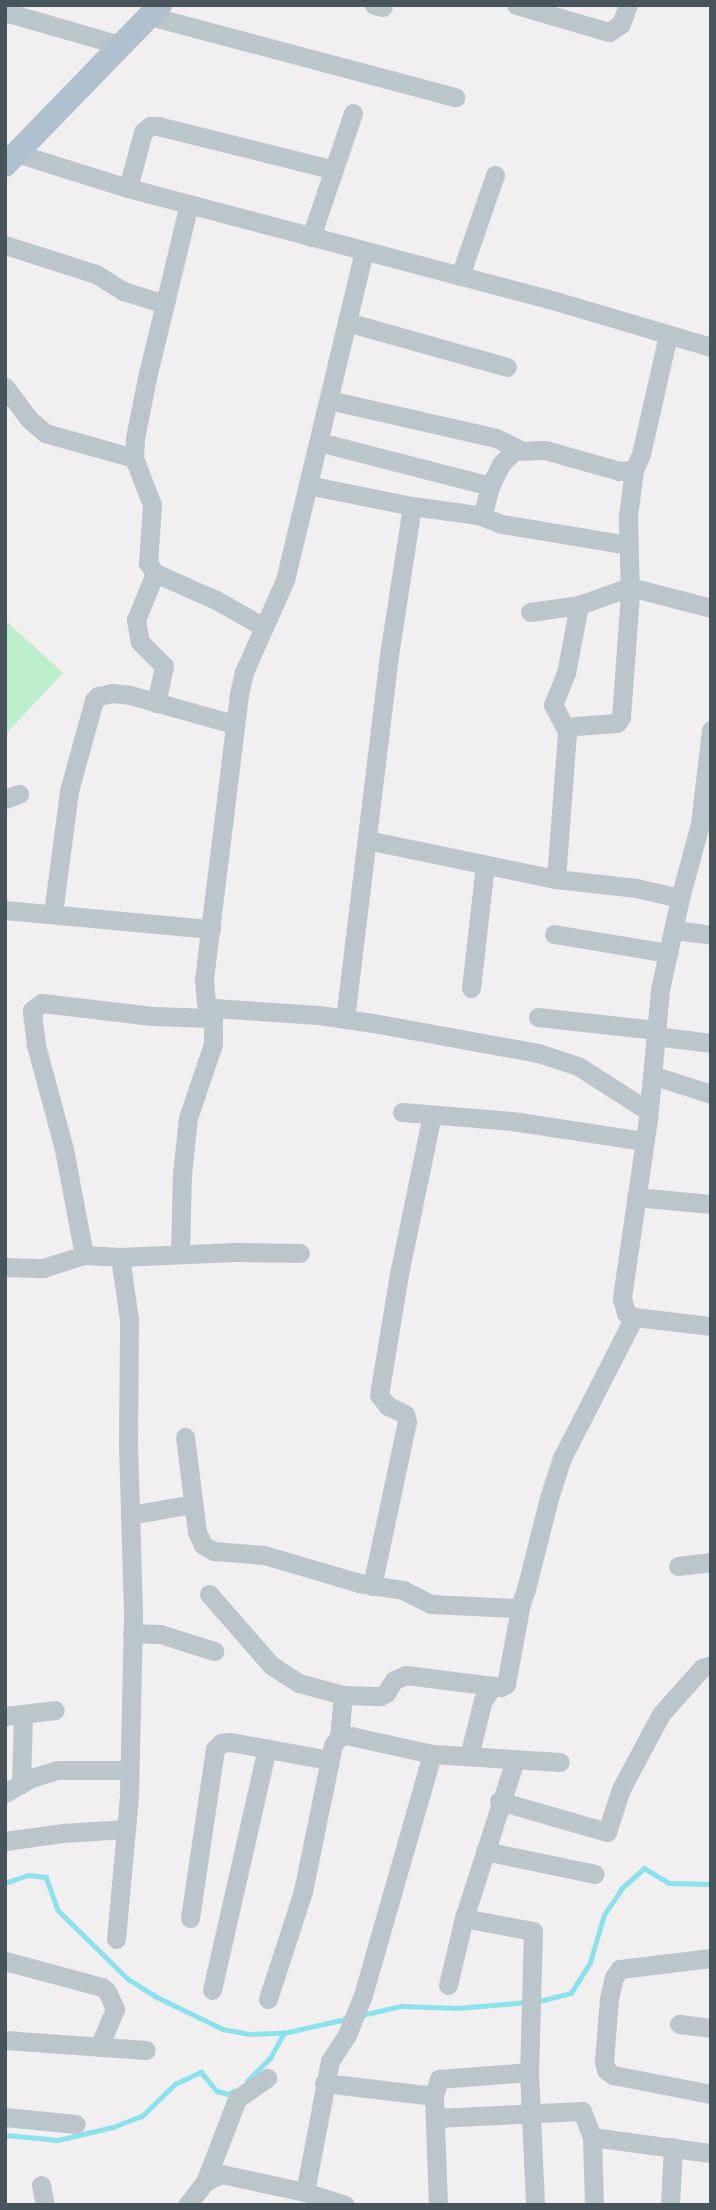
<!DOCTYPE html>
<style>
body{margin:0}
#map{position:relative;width:716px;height:2210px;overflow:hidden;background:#f1efef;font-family:"Noto Sans",sans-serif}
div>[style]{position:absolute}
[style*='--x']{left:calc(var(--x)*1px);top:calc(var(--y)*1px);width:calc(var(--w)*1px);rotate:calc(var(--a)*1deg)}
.green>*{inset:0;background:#bdefcc}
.stream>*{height:4.5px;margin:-2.25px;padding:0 2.25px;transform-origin:2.25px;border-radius:2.25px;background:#8be1ec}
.minor>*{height:19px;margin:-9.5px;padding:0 9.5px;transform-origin:9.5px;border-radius:9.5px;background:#bac5cc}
.major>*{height:24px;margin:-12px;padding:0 12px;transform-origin:12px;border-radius:12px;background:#afc1ce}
span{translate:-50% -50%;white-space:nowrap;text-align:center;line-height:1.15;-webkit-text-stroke:5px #fff;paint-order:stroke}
.frame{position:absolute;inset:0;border:7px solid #47545c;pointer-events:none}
</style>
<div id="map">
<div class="green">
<i style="clip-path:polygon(5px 620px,63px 673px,5px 735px)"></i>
</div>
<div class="stream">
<i style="--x:5;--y:1883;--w:24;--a:-19"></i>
<i style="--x:28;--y:1875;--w:18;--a:6"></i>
<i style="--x:46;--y:1877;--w:35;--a:70"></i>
<i style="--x:58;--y:1910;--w:98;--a:44.6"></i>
<i style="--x:128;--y:1979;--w:32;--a:32"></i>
<i style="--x:155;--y:1996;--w:76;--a:25.9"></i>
<i style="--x:223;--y:2029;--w:26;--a:11"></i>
<i style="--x:249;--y:2034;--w:35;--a:-2"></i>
<i style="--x:284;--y:2033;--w:64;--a:-12.7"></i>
<i style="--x:535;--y:2002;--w:37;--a:-14"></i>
<i style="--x:571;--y:1993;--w:36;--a:-58"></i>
<i style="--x:590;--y:1962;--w:49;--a:-73.4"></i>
<i style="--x:604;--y:1915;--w:32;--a:-56"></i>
<i style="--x:622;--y:1888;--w:30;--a:-42"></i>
<i style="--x:644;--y:1868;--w:29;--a:31"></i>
<i style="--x:669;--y:1883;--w:42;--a:1.4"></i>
<i style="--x:362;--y:2015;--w:40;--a:-13"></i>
<i style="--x:401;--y:2006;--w:57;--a:2"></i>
<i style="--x:458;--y:2008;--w:68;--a:-5"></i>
<i style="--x:247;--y:2081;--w:33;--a:-45"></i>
<i style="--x:270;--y:2058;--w:29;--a:-61"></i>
<i style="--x:5;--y:2135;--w:53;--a:5.4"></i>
<i style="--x:58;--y:2140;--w:57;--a:-13.3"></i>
<i style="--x:113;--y:2127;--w:31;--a:-21"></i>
<i style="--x:142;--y:2116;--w:46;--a:-44.1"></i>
<i style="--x:175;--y:2084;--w:29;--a:-25"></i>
<i style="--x:201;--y:2072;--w:25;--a:50"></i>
<i style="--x:217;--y:2091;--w:11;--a:15"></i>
<i style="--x:228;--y:2094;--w:7;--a:-27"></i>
</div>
<div class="minor">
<i style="--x:374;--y:5;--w:9;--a:13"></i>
<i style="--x:516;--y:5;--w:97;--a:16.2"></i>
<i style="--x:609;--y:32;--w:14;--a:-34"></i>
<i style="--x:621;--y:24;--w:20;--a:-70"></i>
<i style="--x:5;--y:12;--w:120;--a:16"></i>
<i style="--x:150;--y:16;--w:316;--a:14.9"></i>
<i style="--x:16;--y:153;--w:117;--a:17.4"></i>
<i style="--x:128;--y:188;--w:446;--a:14.8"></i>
<i style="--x:559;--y:302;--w:159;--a:16.5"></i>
<i style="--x:128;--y:188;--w:58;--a:-75"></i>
<i style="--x:143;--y:132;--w:9;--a:-41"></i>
<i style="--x:150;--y:126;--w:8;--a:0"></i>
<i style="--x:158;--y:126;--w:181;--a:14"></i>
<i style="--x:189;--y:204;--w:174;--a:103.6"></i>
<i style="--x:148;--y:373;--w:66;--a:101.3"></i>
<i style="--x:135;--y:438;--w:20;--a:93"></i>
<i style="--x:134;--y:458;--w:50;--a:69"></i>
<i style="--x:152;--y:505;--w:58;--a:93.9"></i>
<i style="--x:148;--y:563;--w:12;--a:55"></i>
<i style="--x:155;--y:573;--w:67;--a:23.9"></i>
<i style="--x:216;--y:600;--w:55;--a:29.4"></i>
<i style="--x:311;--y:237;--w:131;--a:-71.3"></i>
<i style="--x:5;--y:245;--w:96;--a:17.7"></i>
<i style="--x:96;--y:274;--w:32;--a:32"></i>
<i style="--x:123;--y:291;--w:44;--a:17.2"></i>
<i style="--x:364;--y:251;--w:338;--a:103.5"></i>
<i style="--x:285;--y:580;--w:101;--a:114"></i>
<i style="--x:244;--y:672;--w:23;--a:103"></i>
<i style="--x:239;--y:694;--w:288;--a:97"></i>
<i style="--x:204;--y:980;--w:23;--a:85"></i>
<i style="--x:206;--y:1003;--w:9;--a:36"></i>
<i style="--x:213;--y:1008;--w:106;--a:3.8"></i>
<i style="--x:319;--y:1015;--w:55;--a:8.4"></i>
<i style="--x:373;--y:1023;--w:168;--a:10.3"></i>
<i style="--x:538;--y:1053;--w:42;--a:18"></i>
<i style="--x:578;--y:1066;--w:83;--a:32.7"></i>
<i style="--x:460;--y:276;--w:107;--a:-70.9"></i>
<i style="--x:347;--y:322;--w:166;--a:15.7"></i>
<i style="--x:5;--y:387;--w:40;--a:53"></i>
<i style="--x:29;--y:419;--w:21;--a:41"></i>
<i style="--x:45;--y:433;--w:92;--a:15.7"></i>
<i style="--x:329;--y:400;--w:171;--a:12.8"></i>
<i style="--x:496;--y:438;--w:28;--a:26"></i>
<i style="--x:319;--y:442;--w:177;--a:14.4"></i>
<i style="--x:308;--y:485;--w:106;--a:11.4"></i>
<i style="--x:412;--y:506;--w:67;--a:7.8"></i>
<i style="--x:478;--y:515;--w:8;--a:-40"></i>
<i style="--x:484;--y:510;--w:25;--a:-76"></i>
<i style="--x:490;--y:486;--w:25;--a:-63"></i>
<i style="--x:501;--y:464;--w:18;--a:-45"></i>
<i style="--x:514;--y:451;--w:31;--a:-2"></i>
<i style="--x:545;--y:450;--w:77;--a:15.8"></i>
<i style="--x:619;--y:471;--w:15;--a:-4"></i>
<i style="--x:634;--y:470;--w:17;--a:-66"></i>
<i style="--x:641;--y:454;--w:122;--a:-77.2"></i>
<i style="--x:478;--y:515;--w:26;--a:21"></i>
<i style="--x:502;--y:524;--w:127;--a:9.5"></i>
<i style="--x:155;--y:573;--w:51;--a:112"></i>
<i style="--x:136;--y:620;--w:22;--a:80"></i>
<i style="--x:140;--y:642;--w:34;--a:45"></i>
<i style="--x:164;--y:666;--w:38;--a:102"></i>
<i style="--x:530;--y:612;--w:49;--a:-8.1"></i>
<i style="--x:579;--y:605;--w:54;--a:-19.4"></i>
<i style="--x:630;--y:587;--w:84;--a:14.5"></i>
<i style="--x:711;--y:730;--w:95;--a:96.7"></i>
<i style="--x:700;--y:824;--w:77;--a:105.1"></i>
<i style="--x:680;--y:898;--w:94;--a:102.3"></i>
<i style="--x:660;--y:990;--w:130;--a:95.3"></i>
<i style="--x:648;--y:1119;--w:181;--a:98.3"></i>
<i style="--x:622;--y:1298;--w:16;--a:75"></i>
<i style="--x:626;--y:1313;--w:9;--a:27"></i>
<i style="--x:634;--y:1317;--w:78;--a:6.7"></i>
<i style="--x:567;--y:731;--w:30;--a:-118"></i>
<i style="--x:553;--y:705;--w:35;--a:-68"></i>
<i style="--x:566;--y:673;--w:69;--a:-79.2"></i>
<i style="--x:5;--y:799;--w:15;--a:-20"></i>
<i style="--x:367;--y:840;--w:193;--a:11.7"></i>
<i style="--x:556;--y:879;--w:81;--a:6.4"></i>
<i style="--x:636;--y:888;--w:45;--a:12.8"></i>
<i style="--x:556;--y:879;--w:148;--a:-85.7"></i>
<i style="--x:567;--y:731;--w:9;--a:-32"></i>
<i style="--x:575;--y:726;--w:42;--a:-4.1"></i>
<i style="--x:617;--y:723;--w:7;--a:-56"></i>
<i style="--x:621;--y:717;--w:122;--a:-85.8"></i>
<i style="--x:630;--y:595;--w:79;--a:-91.5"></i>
<i style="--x:628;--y:516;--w:46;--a:-82.6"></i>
<i style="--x:5;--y:910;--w:207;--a:5.3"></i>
<i style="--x:53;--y:913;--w:123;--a:-82.5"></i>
<i style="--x:69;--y:791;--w:94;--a:-74.6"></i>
<i style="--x:94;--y:700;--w:6;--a:-45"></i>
<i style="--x:98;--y:696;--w:14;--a:-12"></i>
<i style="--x:112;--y:693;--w:18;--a:6"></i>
<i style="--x:130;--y:695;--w:108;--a:15.6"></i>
<i style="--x:673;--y:930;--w:38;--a:7"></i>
<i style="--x:554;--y:934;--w:116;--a:9.5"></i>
<i style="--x:471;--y:988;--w:124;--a:-83.5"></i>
<i style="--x:538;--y:1017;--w:119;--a:6.3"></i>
<i style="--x:345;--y:1019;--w:367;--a:-83.1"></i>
<i style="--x:389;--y:655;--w:151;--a:-81.2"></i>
<i style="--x:655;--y:1036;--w:56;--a:7.1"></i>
<i style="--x:652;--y:1075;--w:62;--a:17.9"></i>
<i style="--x:402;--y:1112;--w:110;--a:4.7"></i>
<i style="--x:512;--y:1121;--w:134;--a:8.6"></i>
<i style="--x:636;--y:1197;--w:75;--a:5.3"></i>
<i style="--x:180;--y:1254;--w:80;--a:-88.6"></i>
<i style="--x:182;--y:1174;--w:56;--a:-83.9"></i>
<i style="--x:188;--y:1118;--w:78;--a:-71.3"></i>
<i style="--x:213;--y:1044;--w:36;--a:-90"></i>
<i style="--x:84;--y:1255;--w:108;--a:-100.7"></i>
<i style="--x:64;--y:1149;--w:108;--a:-105.1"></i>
<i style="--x:36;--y:1045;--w:35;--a:-97"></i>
<i style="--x:32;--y:1010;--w:12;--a:-35"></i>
<i style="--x:42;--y:1003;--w:111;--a:6.7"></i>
<i style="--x:152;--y:1016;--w:61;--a:1.9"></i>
<i style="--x:5;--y:1267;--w:38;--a:2"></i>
<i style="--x:43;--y:1268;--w:43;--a:-17.6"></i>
<i style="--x:84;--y:1255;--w:36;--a:3"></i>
<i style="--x:120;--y:1257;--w:115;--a:-2.5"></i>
<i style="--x:235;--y:1252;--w:65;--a:0.9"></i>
<i style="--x:185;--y:1437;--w:96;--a:82.8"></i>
<i style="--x:197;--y:1532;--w:14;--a:65"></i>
<i style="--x:203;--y:1545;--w:13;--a:29"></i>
<i style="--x:214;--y:1551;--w:50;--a:4.6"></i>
<i style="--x:264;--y:1555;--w:99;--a:16.4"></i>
<i style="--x:359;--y:1583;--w:45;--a:9"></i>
<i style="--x:403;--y:1590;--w:31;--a:27"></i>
<i style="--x:431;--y:1604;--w:84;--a:2.7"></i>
<i style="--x:515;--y:1608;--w:8;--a:-40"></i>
<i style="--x:521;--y:1603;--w:15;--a:-70"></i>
<i style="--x:526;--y:1589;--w:94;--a:-75.8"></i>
<i style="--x:549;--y:1498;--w:42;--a:-72"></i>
<i style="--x:562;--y:1458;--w:158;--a:-62.9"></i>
<i style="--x:130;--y:1515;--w:64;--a:-9.9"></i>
<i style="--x:678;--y:1566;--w:33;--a:-7"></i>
<i style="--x:372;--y:1586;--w:168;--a:-78"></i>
<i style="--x:407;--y:1422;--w:8;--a:-104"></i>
<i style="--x:405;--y:1414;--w:19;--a:-155"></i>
<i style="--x:388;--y:1406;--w:14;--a:-129"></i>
<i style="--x:379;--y:1395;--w:123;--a:-80.6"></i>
<i style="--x:399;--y:1274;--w:162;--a:-78.3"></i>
<i style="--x:209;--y:1594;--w:94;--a:48.9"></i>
<i style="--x:271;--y:1665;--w:33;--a:33"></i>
<i style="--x:299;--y:1683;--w:46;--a:15.3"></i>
<i style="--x:343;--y:1695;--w:42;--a:95.4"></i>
<i style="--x:132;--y:1633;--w:28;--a:2"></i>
<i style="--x:160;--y:1634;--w:57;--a:17.5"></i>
<i style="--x:343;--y:1695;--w:37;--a:2"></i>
<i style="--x:380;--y:1696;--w:7;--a:-27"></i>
<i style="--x:386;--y:1693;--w:15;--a:-58"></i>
<i style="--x:394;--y:1680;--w:13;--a:-23"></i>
<i style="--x:406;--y:1675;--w:96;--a:7.2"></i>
<i style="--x:501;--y:1687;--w:6;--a:-31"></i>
<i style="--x:506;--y:1684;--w:82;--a:-79.5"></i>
<i style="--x:5;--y:1716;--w:50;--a:-6.8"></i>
<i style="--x:469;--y:1756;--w:58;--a:-76"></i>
<i style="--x:483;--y:1700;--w:15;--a:-53"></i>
<i style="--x:21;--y:1784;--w:70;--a:-88.4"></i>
<i style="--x:5;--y:1793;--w:30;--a:-30"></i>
<i style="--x:31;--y:1778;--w:27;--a:-17"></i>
<i style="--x:57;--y:1770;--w:72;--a:0"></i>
<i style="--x:499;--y:1801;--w:112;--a:16"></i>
<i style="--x:607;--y:1832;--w:45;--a:-72"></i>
<i style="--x:621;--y:1789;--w:85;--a:-61.9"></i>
<i style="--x:661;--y:1714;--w:62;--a:-48.3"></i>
<i style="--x:702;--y:1668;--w:9;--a:-18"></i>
<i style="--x:5;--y:1841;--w:59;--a:-7.9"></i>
<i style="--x:63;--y:1833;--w:63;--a:-3.6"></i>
<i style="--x:485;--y:1851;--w:112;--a:11.8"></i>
<i style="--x:190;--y:1918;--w:171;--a:-81.6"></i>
<i style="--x:215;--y:1749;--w:8;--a:-45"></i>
<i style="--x:221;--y:1743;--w:9;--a:-6"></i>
<i style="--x:230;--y:1742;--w:101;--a:10.3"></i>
<i style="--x:464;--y:1918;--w:166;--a:-72.1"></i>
<i style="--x:116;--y:1939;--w:145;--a:-84.8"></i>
<i style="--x:129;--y:1795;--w:183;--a:-88.7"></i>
<i style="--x:133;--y:1612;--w:167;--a:-91.7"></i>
<i style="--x:128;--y:1445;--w:126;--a:-89.5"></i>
<i style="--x:129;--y:1319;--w:63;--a:-98.3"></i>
<i style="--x:711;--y:1958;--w:92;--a:173.1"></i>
<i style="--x:620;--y:1969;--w:10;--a:127"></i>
<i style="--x:614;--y:1977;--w:23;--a:103"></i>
<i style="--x:609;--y:1999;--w:62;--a:94.6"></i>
<i style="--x:604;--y:2061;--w:9;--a:77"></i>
<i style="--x:606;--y:2070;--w:9;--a:36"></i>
<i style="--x:613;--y:2075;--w:100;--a:11"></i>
<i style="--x:5;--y:1961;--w:100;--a:15"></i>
<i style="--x:102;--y:1987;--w:6;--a:39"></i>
<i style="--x:107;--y:1991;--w:20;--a:66"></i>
<i style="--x:115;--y:2009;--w:41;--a:112.8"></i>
<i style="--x:448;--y:1985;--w:69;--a:-76.6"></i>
<i style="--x:464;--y:1918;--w:70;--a:10.7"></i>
<i style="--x:533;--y:1931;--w:141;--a:91.6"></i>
<i style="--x:212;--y:1990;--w:248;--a:-77.2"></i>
<i style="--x:268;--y:1999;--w:114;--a:-72"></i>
<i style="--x:303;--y:1891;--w:149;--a:-78.4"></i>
<i style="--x:333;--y:1745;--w:10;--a:-53"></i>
<i style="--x:339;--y:1737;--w:7;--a:-16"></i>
<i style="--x:346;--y:1735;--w:88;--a:12.5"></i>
<i style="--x:679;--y:2024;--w:32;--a:7"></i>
<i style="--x:5;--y:2040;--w:141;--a:4.1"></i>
<i style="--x:324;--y:2083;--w:111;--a:6.7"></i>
<i style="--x:5;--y:2117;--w:71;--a:5.6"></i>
<i style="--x:435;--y:2118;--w:147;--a:-2.7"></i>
<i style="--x:582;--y:2111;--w:28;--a:69"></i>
<i style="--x:592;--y:2137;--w:68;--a:88.3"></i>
<i style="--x:592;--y:2137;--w:120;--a:7.7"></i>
<i style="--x:205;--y:2182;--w:89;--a:-68.9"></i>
<i style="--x:237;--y:2099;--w:37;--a:-35"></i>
<i style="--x:41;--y:2185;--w:20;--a:79"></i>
<i style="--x:305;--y:2192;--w:133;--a:-79.2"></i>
<i style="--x:330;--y:2061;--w:31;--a:-57"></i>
<i style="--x:347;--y:2035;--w:43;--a:-68.2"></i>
<i style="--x:363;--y:1995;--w:251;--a:-74"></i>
<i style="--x:432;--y:1754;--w:128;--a:3.6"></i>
<i style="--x:187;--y:2205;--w:29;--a:-52"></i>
<i style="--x:205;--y:2182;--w:18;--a:-27"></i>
<i style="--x:221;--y:2174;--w:86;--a:12.1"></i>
<i style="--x:305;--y:2192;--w:42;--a:18"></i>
<i style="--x:438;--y:2205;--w:109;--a:-92.1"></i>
<i style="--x:434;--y:2096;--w:18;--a:-74"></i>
<i style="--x:439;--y:2079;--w:90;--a:-4.4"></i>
<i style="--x:529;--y:2072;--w:133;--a:87.4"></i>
<i style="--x:670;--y:2205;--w:58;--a:-87"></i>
</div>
<div class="major">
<i style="--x:5;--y:165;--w:223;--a:-45.9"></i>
</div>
<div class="frame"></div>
</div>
